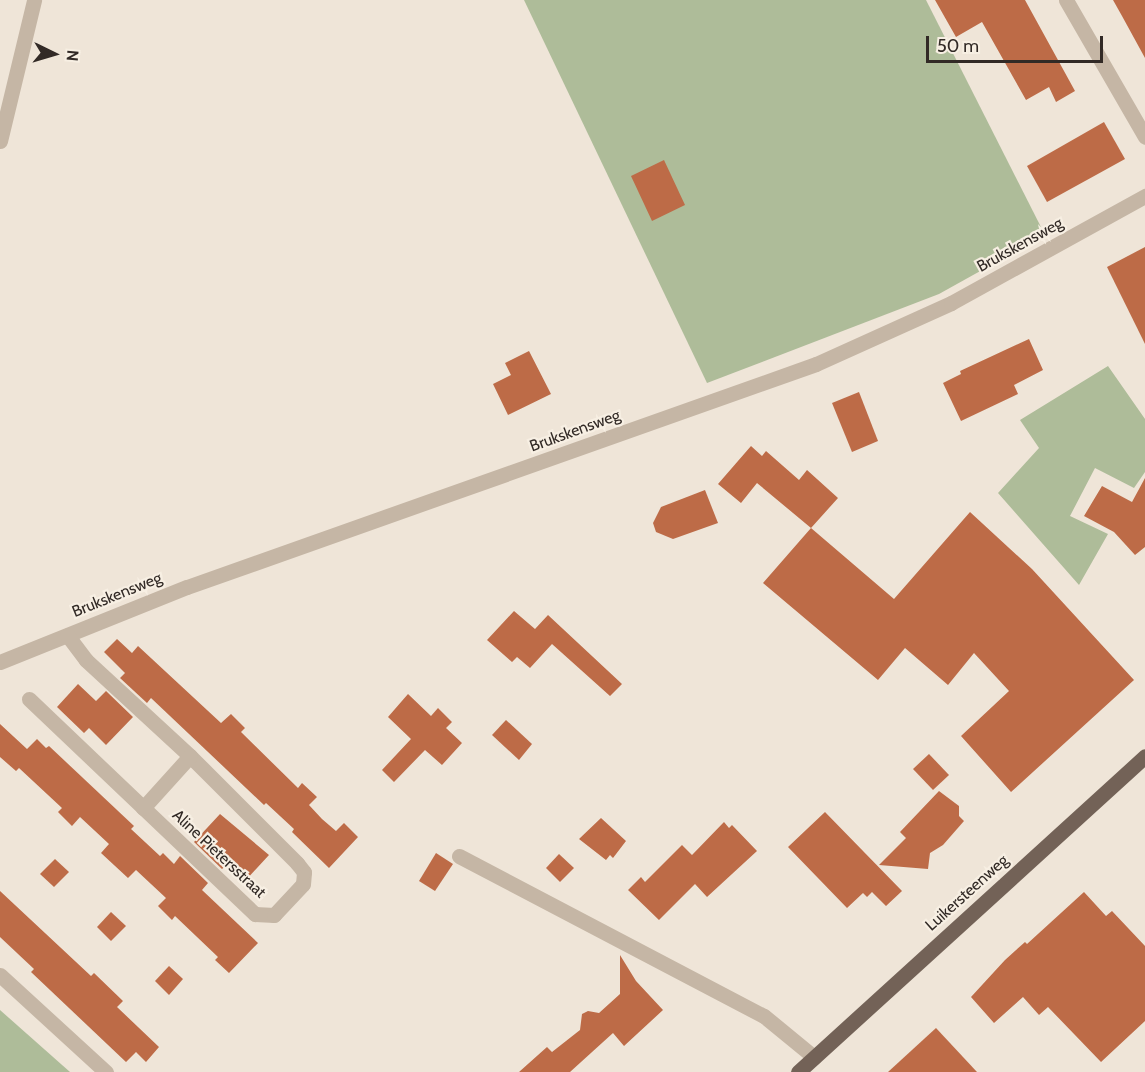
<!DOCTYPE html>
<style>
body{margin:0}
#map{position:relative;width:1145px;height:1072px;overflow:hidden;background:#efe5d8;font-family:Cabin,sans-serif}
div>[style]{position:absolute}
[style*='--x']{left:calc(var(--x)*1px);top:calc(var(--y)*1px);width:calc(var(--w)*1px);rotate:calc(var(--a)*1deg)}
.green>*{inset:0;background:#aebc99}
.building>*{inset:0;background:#bd6b47}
.minor>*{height:15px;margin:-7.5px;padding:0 7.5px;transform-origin:7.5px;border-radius:7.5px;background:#c5b6a5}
.major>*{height:15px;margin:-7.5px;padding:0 7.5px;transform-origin:7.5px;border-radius:7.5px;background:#736257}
span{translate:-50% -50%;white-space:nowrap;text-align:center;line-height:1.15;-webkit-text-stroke:4.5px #f7efe3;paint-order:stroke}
.street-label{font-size:16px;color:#322a26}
.north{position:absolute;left:24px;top:24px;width:60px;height:60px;-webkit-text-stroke:4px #f7efe3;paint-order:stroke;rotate:95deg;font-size:16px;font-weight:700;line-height:24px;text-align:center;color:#322a26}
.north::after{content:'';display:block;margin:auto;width:21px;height:27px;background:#322a26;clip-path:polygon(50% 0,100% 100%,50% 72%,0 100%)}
.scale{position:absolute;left:926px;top:36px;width:177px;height:27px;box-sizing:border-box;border:3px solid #322a26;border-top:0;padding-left:8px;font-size:18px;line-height:21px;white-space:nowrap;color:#322a26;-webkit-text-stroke:4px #f7efe3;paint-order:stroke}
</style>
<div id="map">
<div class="green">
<i style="clip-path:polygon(524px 0,926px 0,1045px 235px,939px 294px,707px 383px)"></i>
<i style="clip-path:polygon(1108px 366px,1145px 419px,1145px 472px,1134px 488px,1095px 468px,1070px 516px,1108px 534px,1079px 585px,998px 493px,1039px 448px,1020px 420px)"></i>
<i style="clip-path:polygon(0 1010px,70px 1072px,0 1072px)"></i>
</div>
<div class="building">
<i style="clip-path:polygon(935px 0,1025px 0,1075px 91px,1056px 102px,1049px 87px,1026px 100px,982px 22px,956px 37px)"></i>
<i style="clip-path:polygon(1113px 0,1145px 0,1145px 58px,1122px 16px)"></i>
<i style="clip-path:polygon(1104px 122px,1125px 159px,1047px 202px,1027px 166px)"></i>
<i style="clip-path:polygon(664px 160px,685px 205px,652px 221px,631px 176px)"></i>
<i style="clip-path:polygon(1145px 247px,1145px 344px,1107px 267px)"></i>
<i style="clip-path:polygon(1029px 339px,1043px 370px,1014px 385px,1018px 394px,961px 421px,943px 383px,961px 374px,960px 371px)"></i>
<i style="clip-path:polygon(529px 351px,551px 394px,508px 415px,493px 384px,511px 375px,505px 363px)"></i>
<i style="clip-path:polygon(859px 392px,878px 441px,852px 452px,832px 403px)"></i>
<i style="clip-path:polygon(751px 446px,762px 456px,766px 451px,799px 480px,807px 470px,838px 498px,811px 528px,757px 483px,741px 503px,718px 484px)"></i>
<i style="clip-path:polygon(1145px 478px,1145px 547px,1135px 555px,1114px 532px,1084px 516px,1102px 486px,1132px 502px)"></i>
<i style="clip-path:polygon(705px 490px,718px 523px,673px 539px,656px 532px,653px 523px,661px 507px)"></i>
<i style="clip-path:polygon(970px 512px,1032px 569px,1134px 680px,1011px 792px,961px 736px,1009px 691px,974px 653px,948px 685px,905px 648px,878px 680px,763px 583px,811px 528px,894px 599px)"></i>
<i style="clip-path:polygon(514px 611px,535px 629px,548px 615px,622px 684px,610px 696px,552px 644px,530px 668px,517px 657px,512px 662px,487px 640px)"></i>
<i style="clip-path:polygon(117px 639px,132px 653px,138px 646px,221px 723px,231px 714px,245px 728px,241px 732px,298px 788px,302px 783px,317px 797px,309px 805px,322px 819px,336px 831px,344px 823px,358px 837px,329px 868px,292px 832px,294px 829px,266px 803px,264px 805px,151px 698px,147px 703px,120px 678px,125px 673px,104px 652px)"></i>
<i style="clip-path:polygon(78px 684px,96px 701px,106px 691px,133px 717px,106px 745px,89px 728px,84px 733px,57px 707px)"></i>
<i style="clip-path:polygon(408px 694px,431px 716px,438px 708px,452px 722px,446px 728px,462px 743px,442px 765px,425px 750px,394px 782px,382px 770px,411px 739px,388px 717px)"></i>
<i style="clip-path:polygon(506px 720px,532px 744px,519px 760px,492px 735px)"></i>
<i style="clip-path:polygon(0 724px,27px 749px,37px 739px,46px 748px,49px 746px,134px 826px,131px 829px,160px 856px,163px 853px,174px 864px,180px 856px,208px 883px,202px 890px,258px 943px,229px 973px,215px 960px,218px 957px,175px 916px,172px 920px,158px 906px,166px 898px,136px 870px,128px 878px,101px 853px,109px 844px,80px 817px,72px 826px,58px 812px,62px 808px,19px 768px,16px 771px,0 757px)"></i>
<i style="clip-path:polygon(929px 754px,949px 775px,933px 790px,913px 769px)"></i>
<i style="clip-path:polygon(939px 791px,959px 806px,959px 816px,964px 821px,943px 845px,930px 853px,928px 869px,879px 865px,906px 838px,900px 832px)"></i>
<i style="clip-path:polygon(825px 812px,902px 891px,886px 906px,872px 892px,867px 897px,863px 893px,847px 908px,788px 847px)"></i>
<i style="clip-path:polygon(220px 814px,269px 855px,245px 881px,227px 864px,222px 869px,194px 842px)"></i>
<i style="clip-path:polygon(601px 818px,626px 841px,613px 858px,610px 855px,606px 860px,579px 839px)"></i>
<i style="clip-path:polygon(724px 822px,729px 828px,732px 825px,757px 851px,707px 897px,695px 884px,659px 920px,628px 890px,641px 877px,645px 882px,682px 845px,692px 855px)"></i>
<i style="clip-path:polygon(436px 853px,453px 864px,435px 891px,419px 881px)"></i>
<i style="clip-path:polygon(559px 854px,574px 868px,560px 882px,546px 868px)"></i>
<i style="clip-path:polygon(55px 859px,69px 872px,54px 887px,40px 874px)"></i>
<i style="clip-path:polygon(0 891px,91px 976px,94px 973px,123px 1001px,117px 1007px,159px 1047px,146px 1062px,136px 1052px,126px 1062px,31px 972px,34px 969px,0 937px)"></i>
<i style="clip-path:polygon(1084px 892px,1106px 916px,1112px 911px,1145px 946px,1145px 1021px,1101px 1062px,1048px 1007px,1039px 1015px,1023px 997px,994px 1023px,971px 997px,1005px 960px,1025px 942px,1027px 944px)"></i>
<i style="clip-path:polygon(111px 912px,126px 926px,111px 941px,97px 927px)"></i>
<i style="clip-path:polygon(620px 955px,636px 981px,663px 1010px,624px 1046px,613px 1033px,570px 1072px,519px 1072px,547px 1047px,552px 1052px,580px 1030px,582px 1014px,588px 1011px,599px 1013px,620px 994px)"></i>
<i style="clip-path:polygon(169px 966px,183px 979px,169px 995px,155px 981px)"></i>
<i style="clip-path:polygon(936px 1028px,977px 1072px,888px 1072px)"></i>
</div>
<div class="minor">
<i style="--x:1066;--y:0;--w:158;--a:60"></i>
<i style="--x:0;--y:141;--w:145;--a:-76.4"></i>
<i style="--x:0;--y:662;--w:201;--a:-21.9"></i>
<i style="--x:187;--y:587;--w:667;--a:-19.52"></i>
<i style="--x:816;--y:364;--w:148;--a:-24.3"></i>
<i style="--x:951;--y:303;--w:222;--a:-28.9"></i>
<i style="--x:29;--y:699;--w:312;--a:43.6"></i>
<i style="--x:255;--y:914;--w:19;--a:3"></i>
<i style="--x:274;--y:915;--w:42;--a:-46.9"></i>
<i style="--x:303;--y:884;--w:12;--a:-85"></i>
<i style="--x:304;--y:872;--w:11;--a:-128"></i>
<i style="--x:297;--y:863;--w:151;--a:-135"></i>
<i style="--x:190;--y:756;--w:142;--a:-137.3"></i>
<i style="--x:86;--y:660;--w:31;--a:-127"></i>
<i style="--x:143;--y:808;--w:70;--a:-47.9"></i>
<i style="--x:459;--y:856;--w:344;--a:27.7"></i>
<i style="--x:764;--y:1016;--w:65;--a:39.4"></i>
<i style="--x:0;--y:975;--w:144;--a:42.5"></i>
</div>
<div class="major">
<i style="--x:798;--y:1072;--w:469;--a:-42.3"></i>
</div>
<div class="street-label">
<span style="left:1020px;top:245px;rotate:-29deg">Brukskensweg</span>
<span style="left:575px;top:431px;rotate:-20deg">Brukskensweg</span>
<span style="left:117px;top:595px;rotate:-22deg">Brukskensweg</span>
<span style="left:219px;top:854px;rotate:43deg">Aline Pietersstraat</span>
<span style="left:967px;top:893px;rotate:-42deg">Luikersteenweg</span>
</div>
<div class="north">N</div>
<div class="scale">50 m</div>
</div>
